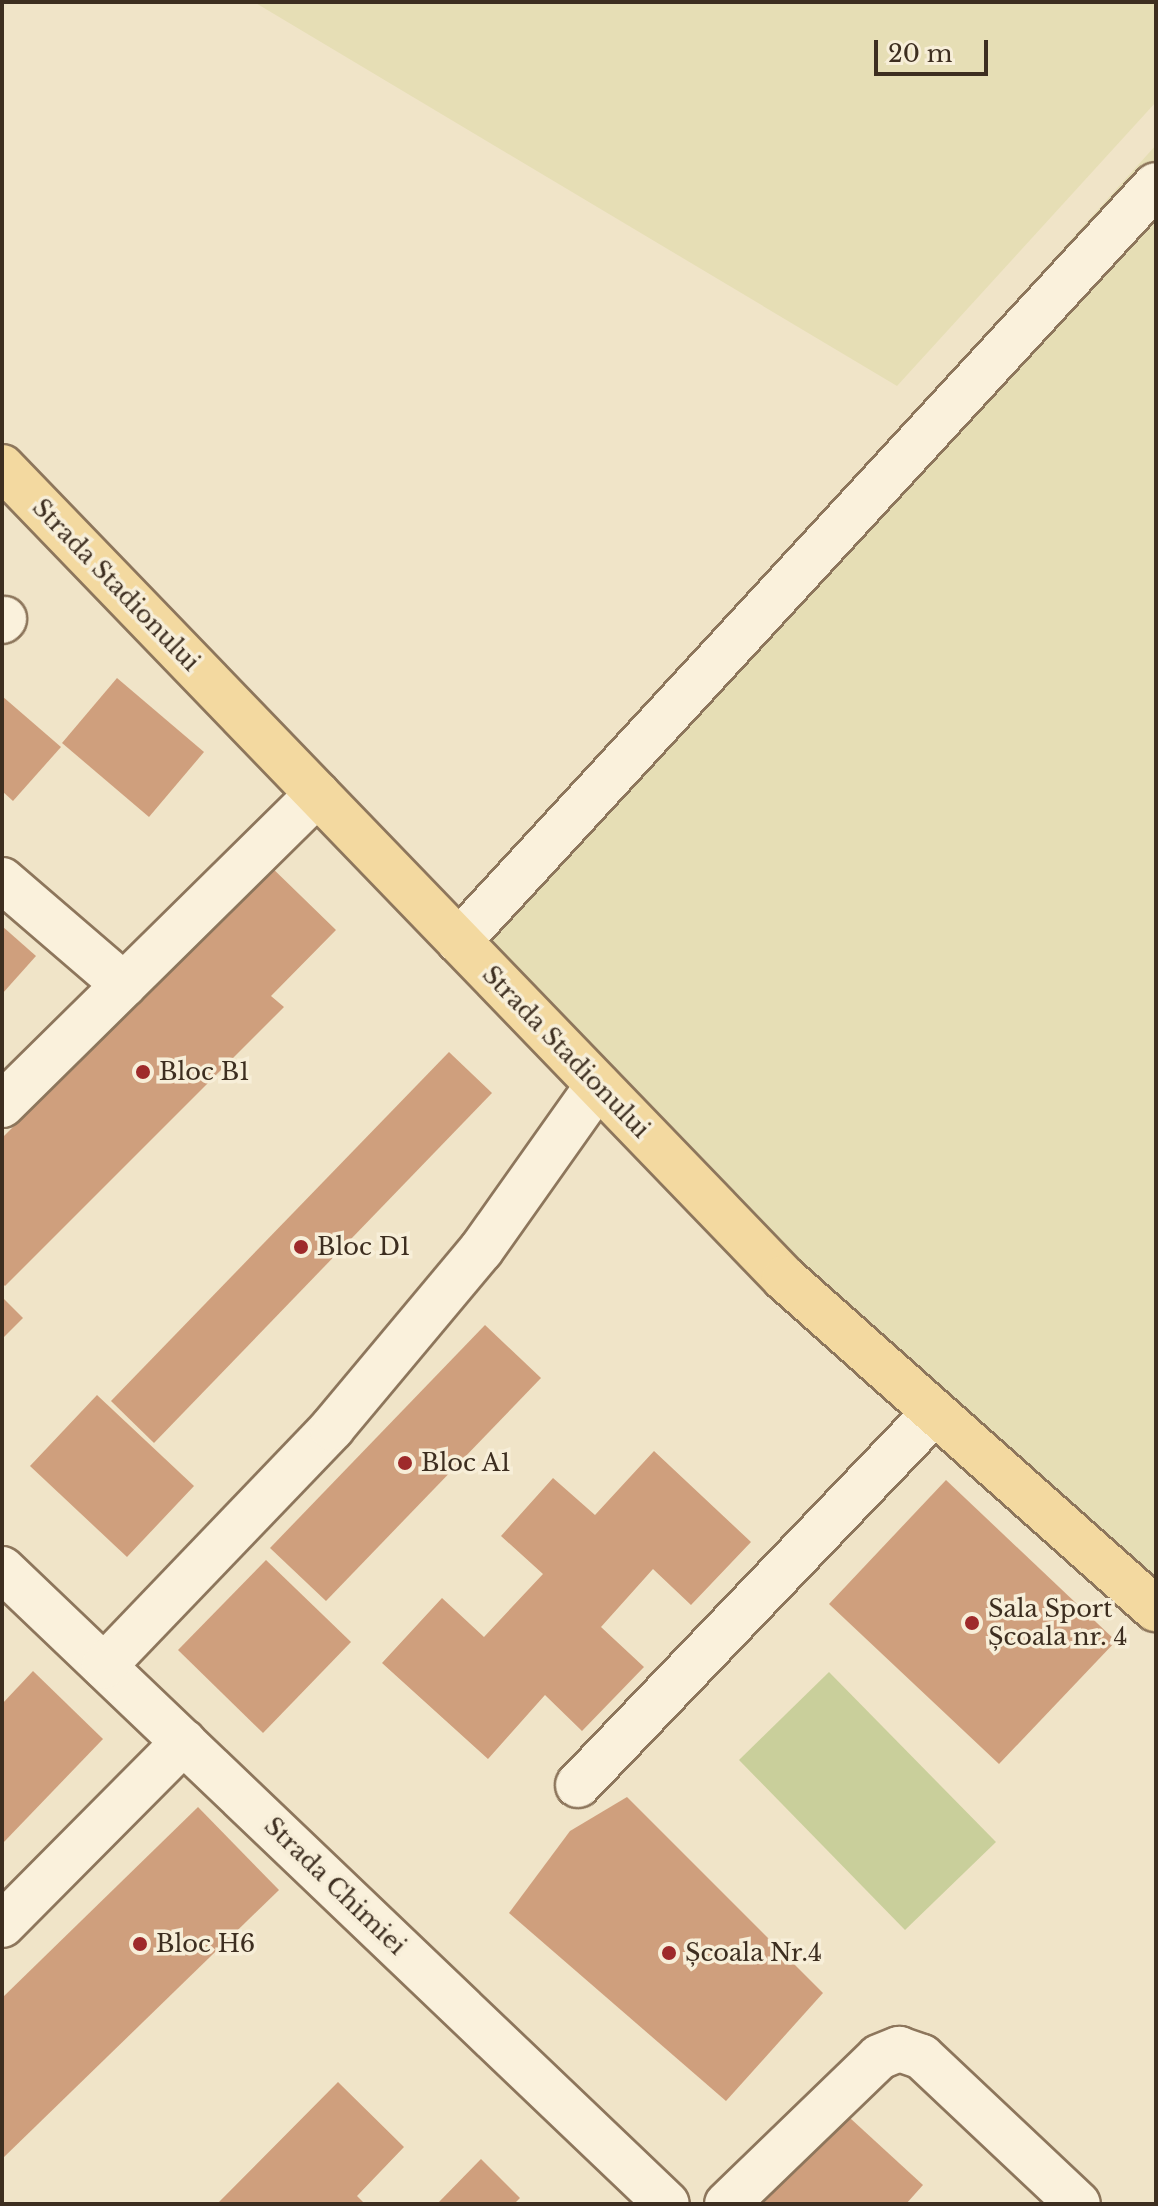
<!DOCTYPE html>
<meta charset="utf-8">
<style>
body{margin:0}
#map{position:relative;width:1158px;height:2206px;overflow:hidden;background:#f0e4c8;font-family:"Libre Baskerville",serif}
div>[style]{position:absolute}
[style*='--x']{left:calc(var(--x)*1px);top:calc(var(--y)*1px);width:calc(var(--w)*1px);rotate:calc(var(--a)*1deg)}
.farmland>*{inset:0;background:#e6deb5}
.green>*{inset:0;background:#c9cf9b}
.building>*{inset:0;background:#cf9f7d}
.roads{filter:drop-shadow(2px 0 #8d765c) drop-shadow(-2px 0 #8d765c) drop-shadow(0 2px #8d765c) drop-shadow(0 -2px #8d765c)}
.minor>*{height:44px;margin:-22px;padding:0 22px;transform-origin:22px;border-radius:22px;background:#faf1dc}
.major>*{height:44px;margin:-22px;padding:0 22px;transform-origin:22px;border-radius:22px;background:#f3d9a0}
.dots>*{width:22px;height:22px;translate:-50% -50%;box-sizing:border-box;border:4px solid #f7eed8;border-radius:50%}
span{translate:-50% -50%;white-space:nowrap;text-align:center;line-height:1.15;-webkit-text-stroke:7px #f7eed8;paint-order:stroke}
.street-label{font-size:24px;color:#3d2e20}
.poi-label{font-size:24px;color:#3d2e20}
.left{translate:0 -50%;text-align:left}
.frame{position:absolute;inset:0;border:4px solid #3d2e20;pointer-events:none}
.scale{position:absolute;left:874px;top:40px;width:114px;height:36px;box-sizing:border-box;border:4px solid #3d2e20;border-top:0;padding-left:10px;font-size:24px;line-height:28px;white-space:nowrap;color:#3d2e20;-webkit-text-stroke:6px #f7eed8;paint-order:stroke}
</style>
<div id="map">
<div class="farmland">
<i style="clip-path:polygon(254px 2px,1156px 2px,1156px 102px,897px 386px)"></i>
<i style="clip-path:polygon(1156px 145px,1156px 1588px,793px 1270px,460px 909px,904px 426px)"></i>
</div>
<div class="green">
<i style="clip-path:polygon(829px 1672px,996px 1842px,905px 1930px,739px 1760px)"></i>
</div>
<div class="building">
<i style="clip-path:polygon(117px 678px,204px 752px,149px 817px,62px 743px)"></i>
<i style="clip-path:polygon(2px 696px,61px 747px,13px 801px,2px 791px)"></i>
<i style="clip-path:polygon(265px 861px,336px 930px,271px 996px,284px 1007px,5px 1286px,2px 1283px,2px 1138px,207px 933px)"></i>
<i style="clip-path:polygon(2px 926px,36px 956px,2px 994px)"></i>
<i style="clip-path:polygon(449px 1052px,492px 1093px,154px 1443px,111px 1401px)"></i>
<i style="clip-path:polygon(2px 1297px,23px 1318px,2px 1339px)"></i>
<i style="clip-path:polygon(485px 1325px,541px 1378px,326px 1601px,270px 1548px)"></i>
<i style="clip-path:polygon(97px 1395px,194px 1486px,127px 1557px,30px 1466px)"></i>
<i style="clip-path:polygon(654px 1451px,751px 1542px,691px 1605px,653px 1569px,601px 1627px,644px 1667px,582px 1731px,545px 1695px,488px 1759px,382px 1663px,442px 1598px,484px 1637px,543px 1574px,501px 1536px,553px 1478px,595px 1515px)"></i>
<i style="clip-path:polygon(946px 1480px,1116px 1641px,999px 1764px,829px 1604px)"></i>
<i style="clip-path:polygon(266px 1560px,351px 1642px,263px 1733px,178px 1650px)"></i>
<i style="clip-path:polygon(33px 1671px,103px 1739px,2px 1844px,2px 1704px)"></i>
<i style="clip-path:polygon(627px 1797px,823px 1993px,726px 2101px,509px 1913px,570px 1831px)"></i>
<i style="clip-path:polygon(198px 1807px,279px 1890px,2px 2159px,2px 1998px)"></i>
<i style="clip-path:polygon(338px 2082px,404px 2147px,357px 2196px,365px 2204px,217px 2204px)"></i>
<i style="clip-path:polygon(838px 2107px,923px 2185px,906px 2204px,750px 2204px)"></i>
<i style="clip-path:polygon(481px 2159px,520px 2198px,514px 2204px,437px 2204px)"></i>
</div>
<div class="roads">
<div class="minor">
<i style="--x:2;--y:621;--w:3;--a:-45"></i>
<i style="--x:2;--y:880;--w:161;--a:40.7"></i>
<i style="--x:459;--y:941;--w:1028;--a:-47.33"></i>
<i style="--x:2;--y:1105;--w:443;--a:-44.6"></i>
<i style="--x:2;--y:1569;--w:919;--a:43.68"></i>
<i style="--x:104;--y:1666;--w:330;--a:-46.2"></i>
<i style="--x:332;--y:1428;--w:232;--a:-50.1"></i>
<i style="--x:481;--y:1250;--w:202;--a:-54.7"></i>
<i style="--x:578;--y:1785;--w:516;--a:-46.26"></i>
<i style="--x:2;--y:1925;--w:258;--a:-45.2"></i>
<i style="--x:727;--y:2204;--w:211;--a:-44"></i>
<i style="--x:879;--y:2057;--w:22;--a:-22"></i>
<i style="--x:899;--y:2049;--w:24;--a:19"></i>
<i style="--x:922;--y:2057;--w:214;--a:43.3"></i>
</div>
<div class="major">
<i style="--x:2;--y:467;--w:1127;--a:46.04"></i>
<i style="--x:784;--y:1278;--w:498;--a:41.7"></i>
</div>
</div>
<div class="dots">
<i style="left:143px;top:1072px;background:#9e2a2b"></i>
<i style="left:301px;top:1247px;background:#9e2a2b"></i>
<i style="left:405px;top:1463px;background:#9e2a2b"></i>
<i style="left:972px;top:1623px;background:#9e2a2b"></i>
<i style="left:140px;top:1944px;background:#9e2a2b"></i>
<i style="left:669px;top:1953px;background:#9e2a2b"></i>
</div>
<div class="street-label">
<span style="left:116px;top:585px;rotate:46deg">Strada Stadionului</span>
<span style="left:566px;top:1052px;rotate:46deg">Strada Stadionului</span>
<span style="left:335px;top:1886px;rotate:44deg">Strada Chimiei</span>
</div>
<div class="poi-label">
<span class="left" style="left:159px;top:1072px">Bloc B1</span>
<span class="left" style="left:317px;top:1247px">Bloc D1</span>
<span class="left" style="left:421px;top:1463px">Bloc A1</span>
<span class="left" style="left:988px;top:1623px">Sala Sport<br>Școala nr. 4</span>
<span class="left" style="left:156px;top:1944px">Bloc H6</span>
<span class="left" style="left:685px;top:1953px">Școala Nr.4</span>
</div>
<div class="frame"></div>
<div class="scale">20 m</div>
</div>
